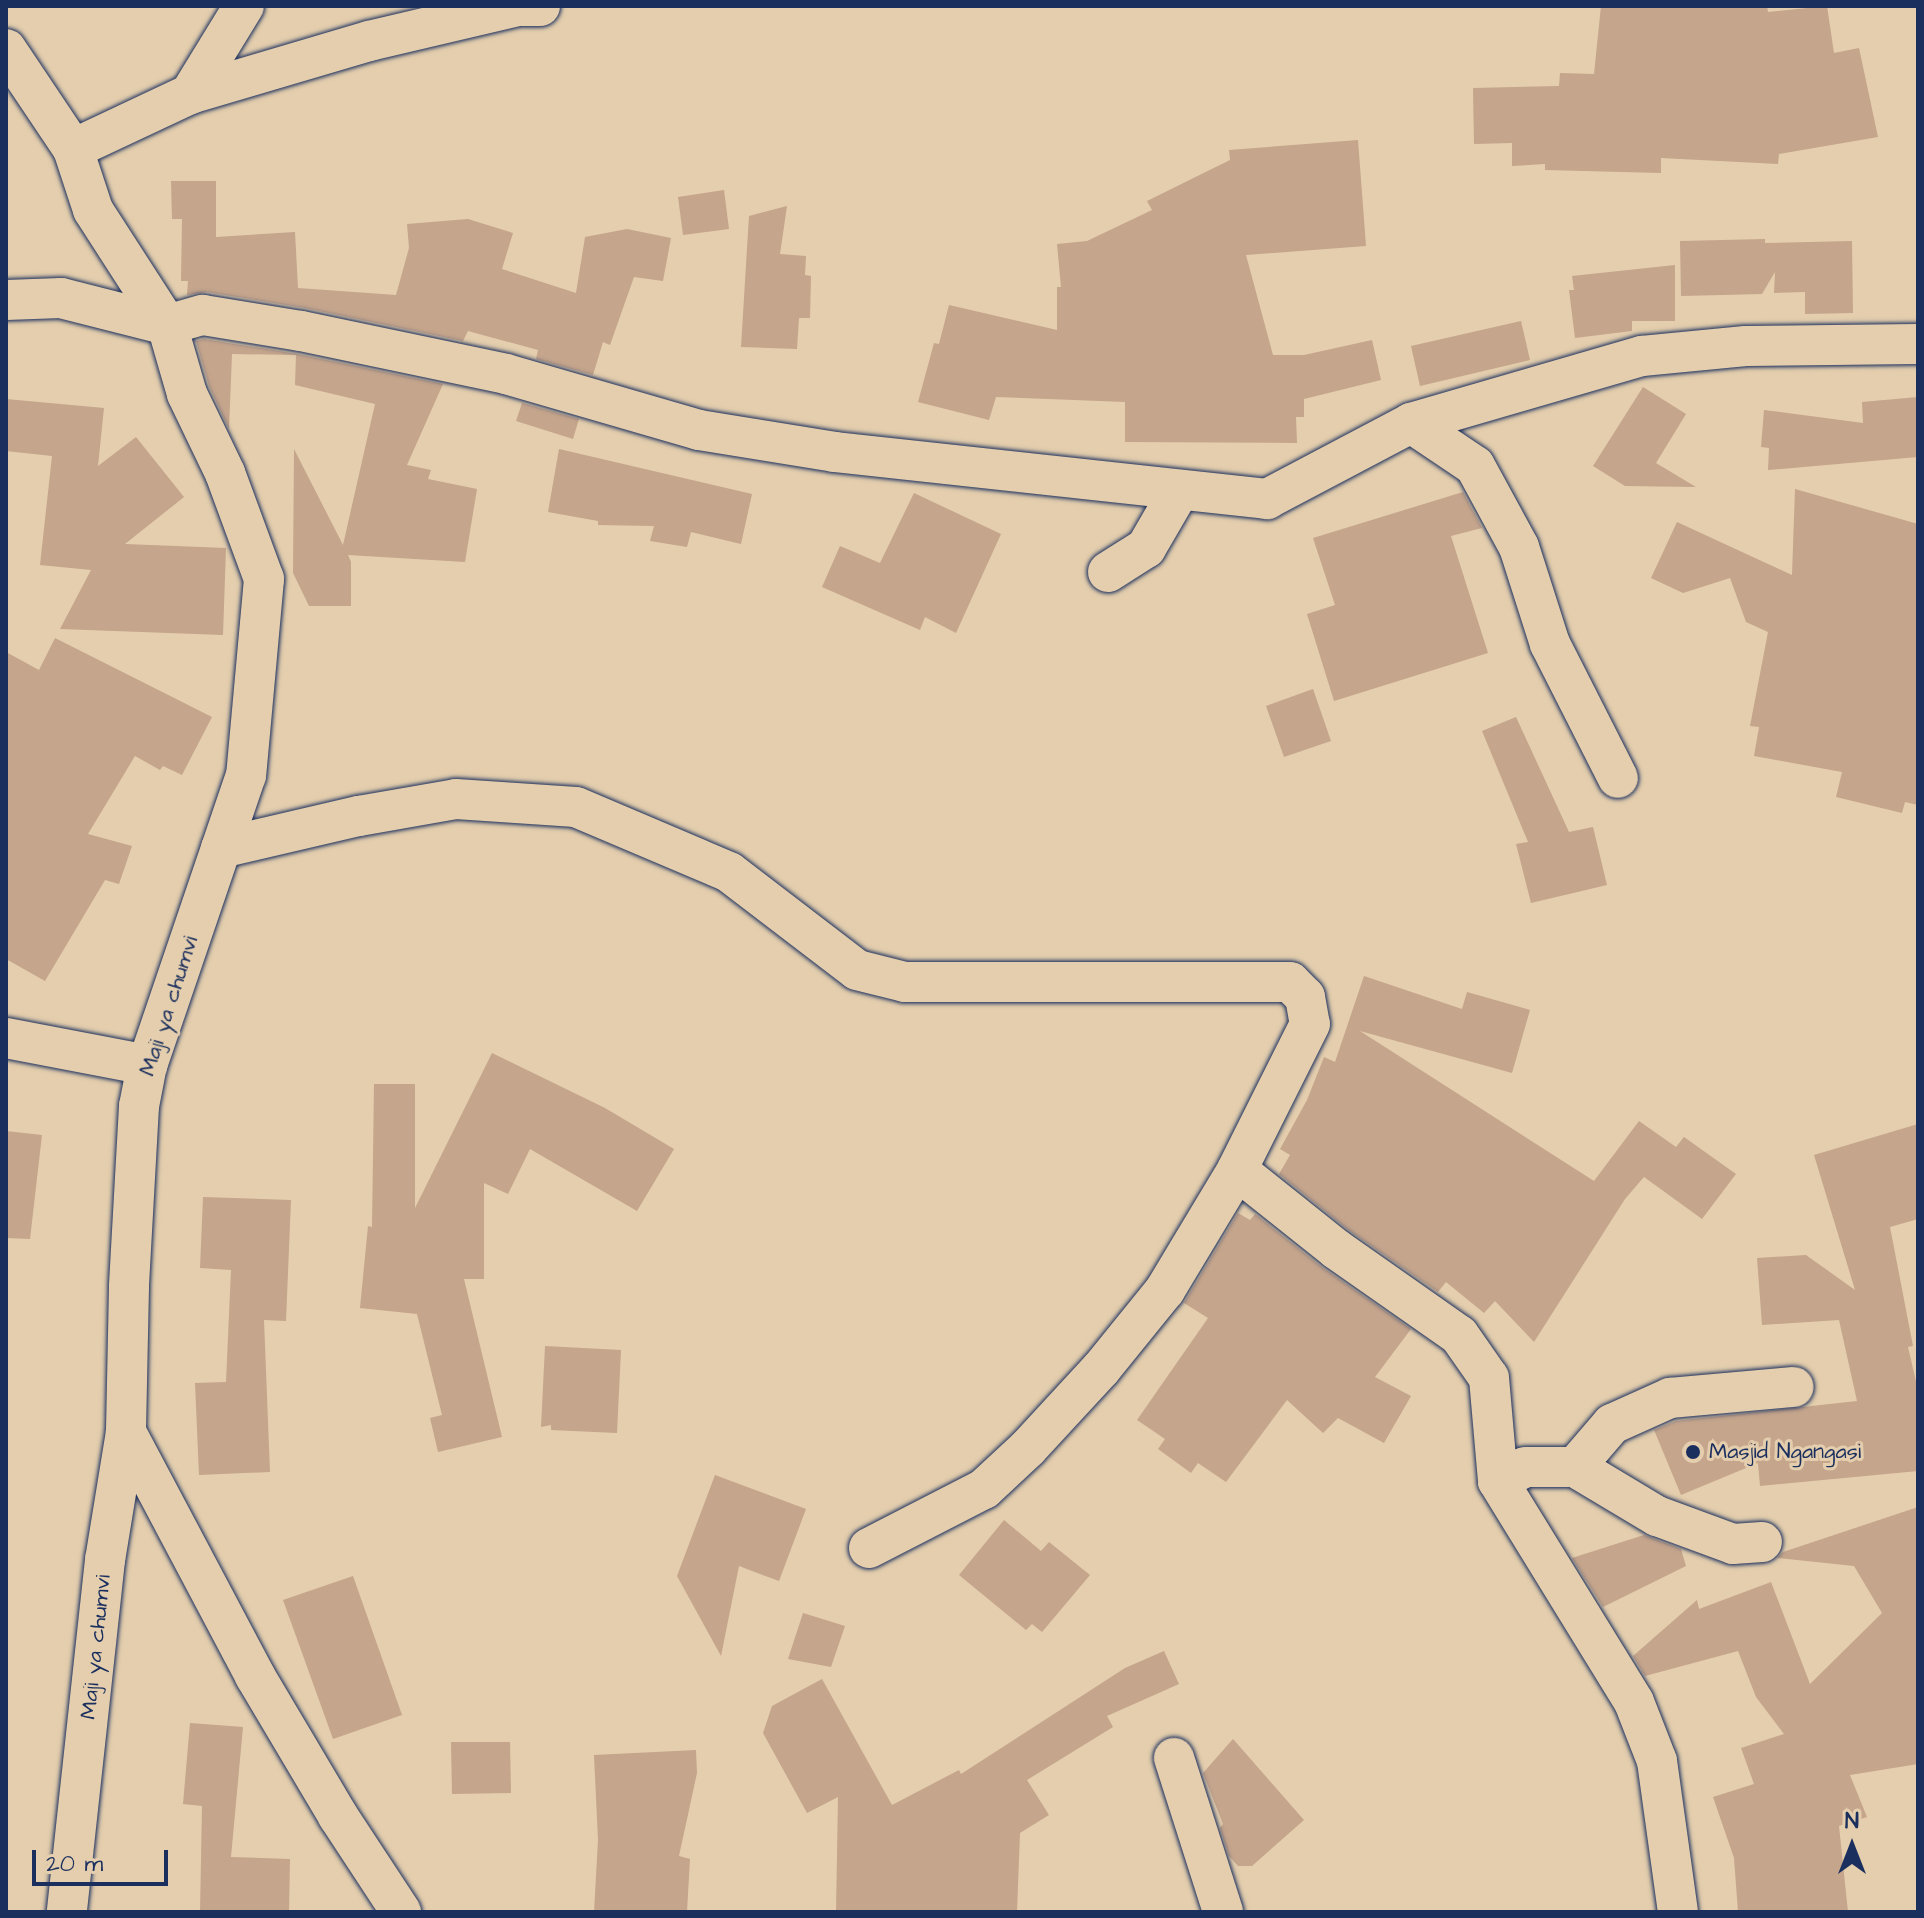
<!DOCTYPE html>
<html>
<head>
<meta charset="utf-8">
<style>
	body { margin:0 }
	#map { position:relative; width:1924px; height:1918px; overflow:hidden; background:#e4cead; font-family:"Architects Daughter",sans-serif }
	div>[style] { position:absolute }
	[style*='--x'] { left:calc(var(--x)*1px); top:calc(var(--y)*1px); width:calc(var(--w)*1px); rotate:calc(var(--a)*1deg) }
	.building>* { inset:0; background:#c5a58c }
	.roads { filter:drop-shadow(0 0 2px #1b2f5e) drop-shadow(0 0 2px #1b2f5e) }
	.street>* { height:40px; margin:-20px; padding:0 20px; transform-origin:20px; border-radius:20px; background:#e4cead }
	.dots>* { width:22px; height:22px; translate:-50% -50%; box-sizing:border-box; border:4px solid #e4cead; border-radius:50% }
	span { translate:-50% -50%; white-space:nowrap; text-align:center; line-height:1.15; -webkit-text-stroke:6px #e4cead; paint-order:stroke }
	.street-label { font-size:22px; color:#1b2f5e }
	.poi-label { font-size:22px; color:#1b2f5e }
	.left { translate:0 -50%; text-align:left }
	.frame { position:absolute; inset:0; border:8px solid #1b2f5e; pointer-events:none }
	.north { position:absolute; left:1812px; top:1806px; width:80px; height:80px; -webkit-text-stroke:6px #e4cead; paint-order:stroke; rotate:0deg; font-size:22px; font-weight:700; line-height:32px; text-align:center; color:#1b2f5e }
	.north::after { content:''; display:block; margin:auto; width:28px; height:36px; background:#1b2f5e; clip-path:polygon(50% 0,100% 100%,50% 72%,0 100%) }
	.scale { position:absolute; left:32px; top:1850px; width:136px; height:36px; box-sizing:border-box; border:4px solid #1b2f5e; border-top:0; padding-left:10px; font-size:24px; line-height:28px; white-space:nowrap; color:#1b2f5e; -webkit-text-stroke:6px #e4cead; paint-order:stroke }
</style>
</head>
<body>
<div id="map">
	<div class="building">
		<div style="clip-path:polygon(1601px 6px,1767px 6px,1768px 12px,1827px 6px,1834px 53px,1859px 48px,1878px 137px,1779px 154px,1778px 164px,1661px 158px,1661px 173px,1545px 170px,1545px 164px,1512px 166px,1512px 143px,1474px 144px,1473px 88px,1559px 86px,1560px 73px,1594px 74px)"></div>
		<div style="clip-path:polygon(1358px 140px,1366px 246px,1246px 255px,1273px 355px,1304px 355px,1372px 340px,1381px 380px,1304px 399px,1304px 417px,1296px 417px,1297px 443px,1125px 442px,1125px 402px,996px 397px,989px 420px,918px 402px,934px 343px,939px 344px,949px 305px,1057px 330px,1057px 287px,1061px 287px,1057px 244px,1087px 241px,1152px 210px,1147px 201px,1230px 160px,1229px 150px)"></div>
		<div style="clip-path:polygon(171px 181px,216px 181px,216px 237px,295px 232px,298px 288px,396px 295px,409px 248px,407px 224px,468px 219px,513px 233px,502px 269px,576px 293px,585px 237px,627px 229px,671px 238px,663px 281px,634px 277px,610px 345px,603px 342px,593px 375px,536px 359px,538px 350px,468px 331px,463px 341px,305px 308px,207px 292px,187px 295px,188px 281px,181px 281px,182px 219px,172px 219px)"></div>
		<div style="clip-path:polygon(724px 190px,729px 229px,683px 235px,678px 197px)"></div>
		<div style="clip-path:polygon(787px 206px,780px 254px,806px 256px,805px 275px,811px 276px,810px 318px,799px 318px,797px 349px,741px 347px,749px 216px)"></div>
		<div style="clip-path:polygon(1765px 239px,1765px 243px,1852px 241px,1853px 313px,1805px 314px,1805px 292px,1774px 293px,1775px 272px,1762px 294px,1681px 296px,1680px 241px)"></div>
		<div style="clip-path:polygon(1675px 265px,1675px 321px,1632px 321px,1632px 331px,1575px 338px,1569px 290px,1574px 290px,1572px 276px)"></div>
		<div style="clip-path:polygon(1521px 321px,1530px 360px,1420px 386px,1411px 346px)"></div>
		<div style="clip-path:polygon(204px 339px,297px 354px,443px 384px,407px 465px,431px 470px,428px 479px,477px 489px,465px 562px,348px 555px,351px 562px,351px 606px,309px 606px,293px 573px,294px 449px,343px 545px,375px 404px,295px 385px,296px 355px,232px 354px,229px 429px,209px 386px,196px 341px)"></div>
		<div style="clip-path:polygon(1643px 387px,1686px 414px,1656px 463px,1696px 487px,1625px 486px,1593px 466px)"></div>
		<div style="clip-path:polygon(1918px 397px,1918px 457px,1768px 470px,1769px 448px,1761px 447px,1764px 410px,1863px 423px,1862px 402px)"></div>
		<div style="clip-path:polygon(6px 399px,104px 408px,98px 466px,136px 437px,184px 497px,125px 544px,226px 548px,223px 635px,60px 629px,91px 570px,40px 565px,52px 456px,6px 451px)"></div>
		<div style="clip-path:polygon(522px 403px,579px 419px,573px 439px,516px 421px)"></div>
		<div style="clip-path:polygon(559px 449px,752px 494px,741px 544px,691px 532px,687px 547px,650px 541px,654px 526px,598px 525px,598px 521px,548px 512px)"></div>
		<div style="clip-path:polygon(1795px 489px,1918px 524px,1918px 805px,1905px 802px,1902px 813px,1836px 797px,1842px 772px,1754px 756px,1759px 727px,1750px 726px,1768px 632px,1746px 622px,1730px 578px,1683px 593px,1651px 578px,1677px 522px,1792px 575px)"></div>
		<div style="clip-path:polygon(1463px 492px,1482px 528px,1451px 536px,1488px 653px,1334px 701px,1307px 614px,1335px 605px,1313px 538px)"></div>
		<div style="clip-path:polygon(914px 493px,1001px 534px,956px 633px,925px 617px,920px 630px,822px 587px,840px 546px,880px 563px)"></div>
		<div style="clip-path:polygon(55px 638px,212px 717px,182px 775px,163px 766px,160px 770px,135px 756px,88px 834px,132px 846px,119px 884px,105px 880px,45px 981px,6px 959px,6px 652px,39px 670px)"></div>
		<div style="clip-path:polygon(1313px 689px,1331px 741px,1284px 757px,1266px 706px)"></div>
		<div style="clip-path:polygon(1516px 717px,1569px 832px,1593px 827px,1607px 885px,1531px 903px,1516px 844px,1528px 842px,1482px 731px)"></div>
		<div style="clip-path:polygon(1364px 976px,1462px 1009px,1467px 992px,1530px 1010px,1512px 1073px,1360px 1031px,1594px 1181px,1639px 1121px,1676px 1147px,1684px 1137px,1736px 1174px,1702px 1219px,1644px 1177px,1625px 1199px,1534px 1342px,1495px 1301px,1484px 1313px,1446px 1282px,1438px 1292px,1350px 1231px,1279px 1174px,1290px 1155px,1280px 1149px,1307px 1100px,1324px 1057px,1335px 1062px)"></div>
		<div style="clip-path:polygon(492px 1053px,605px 1108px,674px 1149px,637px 1211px,530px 1149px,508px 1194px,484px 1183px,484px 1279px,464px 1279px,502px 1437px,438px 1452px,430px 1418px,442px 1415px,417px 1314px,360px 1308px,368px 1226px,372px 1227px,374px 1084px,415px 1084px,415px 1208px)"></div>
		<div style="clip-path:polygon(1918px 1124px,1918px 1219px,1890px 1227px,1913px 1346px,1908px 1347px,1918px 1390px,1918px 1471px,1760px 1486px,1758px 1463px,1681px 1495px,1654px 1430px,1676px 1421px,1857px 1401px,1839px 1320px,1762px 1325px,1757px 1258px,1806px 1255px,1855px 1290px,1814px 1155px)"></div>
		<div style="clip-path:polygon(6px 1131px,42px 1135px,30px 1239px,6px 1238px)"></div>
		<div style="clip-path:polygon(203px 1197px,291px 1200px,286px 1321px,264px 1320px,270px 1472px,199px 1475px,195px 1383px,226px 1382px,231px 1270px,200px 1268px)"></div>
		<div style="clip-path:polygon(1238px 1213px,1250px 1220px,1255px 1214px,1323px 1268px,1411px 1329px,1375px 1377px,1411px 1396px,1384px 1443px,1338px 1418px,1323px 1433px,1287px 1400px,1226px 1482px,1198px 1463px,1191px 1473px,1158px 1449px,1165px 1439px,1137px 1420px,1208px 1318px,1184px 1303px)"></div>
		<div style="clip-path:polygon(545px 1346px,621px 1350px,617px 1433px,551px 1430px,551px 1425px,541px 1427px)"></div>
		<div style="clip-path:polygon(715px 1475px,806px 1509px,779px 1581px,739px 1566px,721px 1656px,677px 1576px)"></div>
		<div style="clip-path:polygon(1918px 1507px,1918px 1764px,1850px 1775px,1867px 1817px,1839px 1826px,1848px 1912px,1738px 1912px,1734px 1858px,1713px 1797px,1754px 1784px,1741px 1748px,1784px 1734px,1756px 1697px,1738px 1651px,1645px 1676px,1633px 1656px,1697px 1600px,1699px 1609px,1771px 1582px,1810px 1684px,1882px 1613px,1854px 1566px,1777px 1558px,1783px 1552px)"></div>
		<div style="clip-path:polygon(1004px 1520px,1041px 1551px,1049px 1542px,1090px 1575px,1042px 1632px,1032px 1624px,1026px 1630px,959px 1575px)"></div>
		<div style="clip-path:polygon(1644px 1535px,1681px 1549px,1686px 1566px,1603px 1607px,1572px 1558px)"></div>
		<div style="clip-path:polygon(353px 1576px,402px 1715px,333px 1739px,283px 1600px)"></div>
		<div style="clip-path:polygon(803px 1613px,845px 1626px,831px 1667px,788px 1659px)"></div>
		<div style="clip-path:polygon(1164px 1651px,1179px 1684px,1107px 1716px,1113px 1727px,1027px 1780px,1049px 1815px,1020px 1833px,1017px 1912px,836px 1912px,838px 1797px,807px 1813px,763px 1733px,772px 1706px,822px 1679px,892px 1805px,959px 1770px,961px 1774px,1125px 1668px)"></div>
		<div style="clip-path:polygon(190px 1723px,243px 1727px,231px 1857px,290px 1859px,289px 1912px,200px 1912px,202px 1806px,183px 1804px)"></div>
		<div style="clip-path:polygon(1233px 1739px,1304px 1820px,1252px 1866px,1238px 1866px,1229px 1856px,1220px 1828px,1223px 1824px,1203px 1773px)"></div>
		<div style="clip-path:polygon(451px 1742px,510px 1742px,511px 1793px,452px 1794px)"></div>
		<div style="clip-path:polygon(696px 1750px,697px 1773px,679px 1856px,690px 1859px,687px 1912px,594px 1912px,598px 1840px,594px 1755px)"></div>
	</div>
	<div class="roads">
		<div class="street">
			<div style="--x:6;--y:49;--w:120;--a:56.2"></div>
			<div style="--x:73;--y:149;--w:64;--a:71.8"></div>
			<div style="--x:93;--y:210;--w:137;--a:57.2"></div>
			<div style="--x:167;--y:325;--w:72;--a:73.8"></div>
			<div style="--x:187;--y:394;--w:88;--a:64.3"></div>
			<div style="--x:225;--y:473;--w:113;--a:69.8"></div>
			<div style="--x:264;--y:579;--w:197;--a:95.2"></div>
			<div style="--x:246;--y:775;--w:306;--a:108.8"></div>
			<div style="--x:147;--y:1065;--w:42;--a:101"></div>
			<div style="--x:139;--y:1106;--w:181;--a:93.2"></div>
			<div style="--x:129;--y:1287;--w:145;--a:91.2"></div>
			<div style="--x:126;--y:1432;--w:130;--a:99.3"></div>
			<div style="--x:105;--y:1560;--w:354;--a:96.2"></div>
			<div style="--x:190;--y:94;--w:103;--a:-58.5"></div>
			<div style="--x:73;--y:149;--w:129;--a:-25.2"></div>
			<div style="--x:190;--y:94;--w:187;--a:-16.5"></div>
			<div style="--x:369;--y:41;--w:153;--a:-13.2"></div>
			<div style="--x:518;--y:6;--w:22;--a:0"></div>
			<div style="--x:6;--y:300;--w:55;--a:-2.1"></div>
			<div style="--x:61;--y:298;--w:109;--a:14.3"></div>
			<div style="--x:167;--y:325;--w:37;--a:-16"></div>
			<div style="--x:203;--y:315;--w:99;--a:9.3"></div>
			<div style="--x:301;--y:331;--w:209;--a:11.8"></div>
			<div style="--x:506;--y:374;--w:201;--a:16.2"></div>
			<div style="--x:699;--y:430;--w:138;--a:9.2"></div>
			<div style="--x:835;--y:452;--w:435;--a:6.2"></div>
			<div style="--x:1267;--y:499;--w:163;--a:-27.8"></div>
			<div style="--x:1411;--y:423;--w:241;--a:-16.2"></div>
			<div style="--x:1642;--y:356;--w:104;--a:-5.5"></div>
			<div style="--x:1746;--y:346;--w:172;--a:-0.7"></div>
			<div style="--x:1411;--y:423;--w:77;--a:33.9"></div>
			<div style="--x:1475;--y:466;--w:92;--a:61.5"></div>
			<div style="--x:1519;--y:547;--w:102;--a:72.3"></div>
			<div style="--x:1550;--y:644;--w:150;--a:63.1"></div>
			<div style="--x:1108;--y:572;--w:45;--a:-32.3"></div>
			<div style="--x:1146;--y:548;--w:66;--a:-59.9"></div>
			<div style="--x:221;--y:848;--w:142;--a:-13.1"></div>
			<div style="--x:359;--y:816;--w:98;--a:-9.9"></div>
			<div style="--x:456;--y:799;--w:120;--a:3.8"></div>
			<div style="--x:576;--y:807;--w:166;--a:23"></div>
			<div style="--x:729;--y:872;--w:161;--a:37.4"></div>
			<div style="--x:857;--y:970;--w:49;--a:14"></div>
			<div style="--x:905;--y:982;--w:385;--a:0"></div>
			<div style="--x:1290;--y:982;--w:21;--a:45"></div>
			<div style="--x:1305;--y:997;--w:27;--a:80"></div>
			<div style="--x:1310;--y:1024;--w:163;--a:116.6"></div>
			<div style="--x:1237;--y:1170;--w:127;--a:38.6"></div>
			<div style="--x:1336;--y:1249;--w:150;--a:35"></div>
			<div style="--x:1459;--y:1335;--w:52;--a:55.1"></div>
			<div style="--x:1489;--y:1378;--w:103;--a:85"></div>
			<div style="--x:1498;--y:1481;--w:259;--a:58.4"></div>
			<div style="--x:1634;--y:1702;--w:63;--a:68.7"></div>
			<div style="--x:1657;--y:1761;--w:152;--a:82.1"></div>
			<div style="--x:6;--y:1038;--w:144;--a:10.8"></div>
			<div style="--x:126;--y:1432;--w:276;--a:62.1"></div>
			<div style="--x:255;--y:1676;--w:163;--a:59.3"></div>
			<div style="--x:338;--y:1816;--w:115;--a:56.7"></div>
			<div style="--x:1575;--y:1467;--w:57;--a:-49.3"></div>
			<div style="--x:1612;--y:1424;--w:64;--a:-24.1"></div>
			<div style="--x:1670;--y:1398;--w:124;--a:-5.1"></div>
			<div style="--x:1498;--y:1481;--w:30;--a:-27"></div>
			<div style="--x:1525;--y:1467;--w:50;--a:0"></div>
			<div style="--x:1575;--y:1467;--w:96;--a:30.9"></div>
			<div style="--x:1657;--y:1516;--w:81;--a:20.2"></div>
			<div style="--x:1733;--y:1544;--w:29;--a:-4"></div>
			<div style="--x:869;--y:1548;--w:129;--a:-27.2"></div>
			<div style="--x:984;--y:1489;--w:60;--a:-43"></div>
			<div style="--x:1028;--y:1448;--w:108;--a:-47.3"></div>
			<div style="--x:1101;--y:1369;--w:102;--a:-51"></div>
			<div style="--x:1165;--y:1290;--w:140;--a:-59"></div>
			<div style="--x:1174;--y:1758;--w:162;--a:72.3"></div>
		</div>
	</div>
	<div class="dots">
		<div style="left:1693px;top:1452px;background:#1b2f5e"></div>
	</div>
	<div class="street-label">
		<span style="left:169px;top:1006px;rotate:-72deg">Maji ya chumvi</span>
		<span style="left:96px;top:1647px;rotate:-84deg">Maji ya chumvi</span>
	</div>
	<div class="poi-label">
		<span class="left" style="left:1709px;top:1452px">Masjid Ngangasi</span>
	</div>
	<div class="frame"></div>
	<div class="north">N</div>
	<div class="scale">20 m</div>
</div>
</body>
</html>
